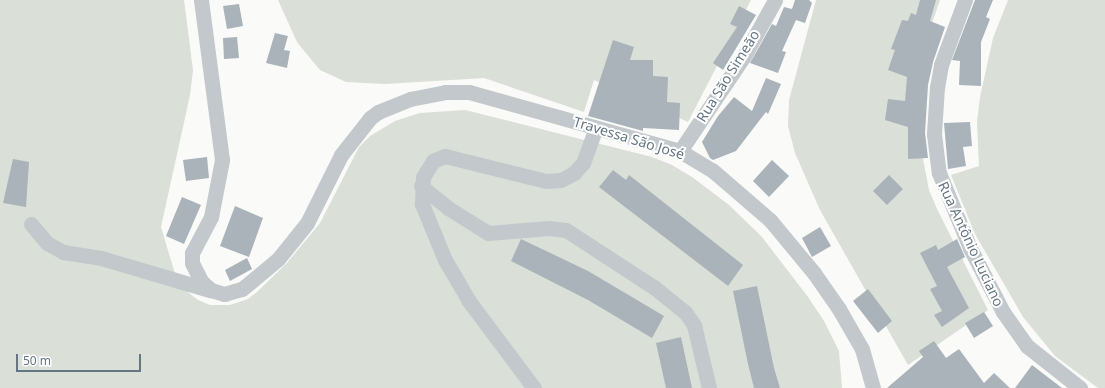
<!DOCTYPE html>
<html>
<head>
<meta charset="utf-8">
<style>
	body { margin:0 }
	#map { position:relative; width:1105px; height:388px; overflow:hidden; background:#fafaf8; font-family:"Noto Sans",sans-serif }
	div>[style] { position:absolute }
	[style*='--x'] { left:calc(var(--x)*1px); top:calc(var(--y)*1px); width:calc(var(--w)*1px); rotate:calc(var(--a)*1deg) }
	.green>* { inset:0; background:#dadfd7 }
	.building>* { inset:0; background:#aab3b9 }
	.street>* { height:15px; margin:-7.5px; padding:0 7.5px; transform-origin:7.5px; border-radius:7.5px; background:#c3c8cc }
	span { translate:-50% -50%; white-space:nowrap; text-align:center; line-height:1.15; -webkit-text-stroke:4px #fff; paint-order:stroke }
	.street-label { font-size:14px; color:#657683 }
	.scale { position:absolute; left:16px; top:354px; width:125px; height:18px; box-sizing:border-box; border:2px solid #657683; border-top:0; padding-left:5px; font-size:12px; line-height:14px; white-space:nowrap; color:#657683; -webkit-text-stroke:3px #fff; paint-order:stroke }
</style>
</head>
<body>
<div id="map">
	<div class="green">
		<div style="clip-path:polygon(0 0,184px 0,193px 70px,190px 95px,161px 227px,176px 277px,180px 286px,198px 300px,210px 305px,230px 305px,248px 299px,258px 291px,286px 264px,320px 223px,359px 147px,370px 136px,395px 121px,420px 113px,465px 110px,652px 157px,672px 165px,692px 177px,729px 205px,762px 237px,808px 297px,824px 321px,839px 351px,842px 388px,0 388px)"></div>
		<div style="clip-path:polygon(278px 0,751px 0,688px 122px,594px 80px,584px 112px,484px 78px,385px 84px,346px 82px,320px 70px,310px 58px,297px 42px)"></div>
		<div style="clip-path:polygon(816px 0,940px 0,932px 23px,922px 154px,929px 190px,937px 209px,988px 310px,908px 365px,820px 210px,795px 153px,788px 126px,789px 100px)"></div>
		<div style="clip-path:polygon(1008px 0,1105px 0,1105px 388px,1098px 388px,1055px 356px,1023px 317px,975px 234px,951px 175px,979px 166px,977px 122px,980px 97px,993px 38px)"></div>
	</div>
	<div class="building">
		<div style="clip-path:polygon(795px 0,809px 0,812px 3px,805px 23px,796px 20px,782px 51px,786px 52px,778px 73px,750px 63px,772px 24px,776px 26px,784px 7px,792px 9px)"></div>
		<div style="clip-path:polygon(920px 0,936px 0,930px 21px,945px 27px,933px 62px,928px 85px,925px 133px,928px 158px,908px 159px,908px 127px,885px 120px,888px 99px,905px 101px,907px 77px,888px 70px,895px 50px,891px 49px,902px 20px,908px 21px,911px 13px,916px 15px)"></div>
		<div style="clip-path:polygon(975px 0,993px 0,986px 17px,990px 19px,981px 42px,981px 86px,959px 85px,960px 61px,952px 60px)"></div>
		<div style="clip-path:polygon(239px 4px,243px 26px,227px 29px,223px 6px)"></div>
		<div style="clip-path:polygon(739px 6px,756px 15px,723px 70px,713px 63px,737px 27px,730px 24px)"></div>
		<div style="clip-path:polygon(275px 33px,288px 36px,284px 50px,290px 51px,287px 68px,266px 63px)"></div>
		<div style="clip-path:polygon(237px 37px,239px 58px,224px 59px,223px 38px)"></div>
		<div style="clip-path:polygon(613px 40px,634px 47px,630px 60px,653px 60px,653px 76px,668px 77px,667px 102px,680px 103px,679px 130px,643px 128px,643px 131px,588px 116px)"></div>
		<div style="clip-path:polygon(766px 78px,781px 84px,768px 114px,766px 112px,736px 151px,713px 160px,710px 158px,702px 142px,718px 116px,734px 97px,752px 111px)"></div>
		<div style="clip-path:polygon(970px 122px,972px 146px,963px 147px,966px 166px,948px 169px,944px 123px)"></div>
		<div style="clip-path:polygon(207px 157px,209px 178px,186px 181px,183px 160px)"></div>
		<div style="clip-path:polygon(13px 159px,29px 162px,26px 207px,3px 203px)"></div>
		<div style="clip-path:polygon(772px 160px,789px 176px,769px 197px,753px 181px)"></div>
		<div style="clip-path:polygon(613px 170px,626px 180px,629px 175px,743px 265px,728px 286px,599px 187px)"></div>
		<div style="clip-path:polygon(889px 175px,903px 189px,887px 205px,873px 191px)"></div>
		<div style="clip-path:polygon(182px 197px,201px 205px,184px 244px,166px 236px)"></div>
		<div style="clip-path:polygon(235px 206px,263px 218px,249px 257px,220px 246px)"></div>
		<div style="clip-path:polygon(820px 227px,831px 246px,812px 257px,802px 238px)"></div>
		<div style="clip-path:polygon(521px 239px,588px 271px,664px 316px,652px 338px,588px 300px,511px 261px)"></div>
		<div style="clip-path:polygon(957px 239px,965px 257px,947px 267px,969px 308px,942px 327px,934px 315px,942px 311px,930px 289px,937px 286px,920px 253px,936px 245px,938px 250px)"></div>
		<div style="clip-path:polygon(247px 258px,252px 269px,230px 281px,225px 270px)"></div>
		<div style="clip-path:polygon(757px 286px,774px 368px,780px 388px,754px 388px,748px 364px,733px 291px)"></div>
		<div style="clip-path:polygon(868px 289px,892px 321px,878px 333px,853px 301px)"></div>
		<div style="clip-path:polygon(984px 312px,993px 326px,974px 338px,965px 323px)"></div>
		<div style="clip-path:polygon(681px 337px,692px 388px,666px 388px,656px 343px)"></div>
		<div style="clip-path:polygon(934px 341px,946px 358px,959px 349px,984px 383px,994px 373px,1010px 388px,887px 388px,923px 357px,919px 351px)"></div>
		<div style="clip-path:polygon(1032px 365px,1062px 388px,1015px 388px)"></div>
	</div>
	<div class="street">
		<div style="--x:201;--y:0;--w:161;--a:82.5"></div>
		<div style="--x:222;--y:160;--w:58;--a:100.9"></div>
		<div style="--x:211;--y:217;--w:41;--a:117.8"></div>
		<div style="--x:192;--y:253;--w:10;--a:90"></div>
		<div style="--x:192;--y:263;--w:20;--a:63"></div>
		<div style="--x:201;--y:281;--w:13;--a:42"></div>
		<div style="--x:211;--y:290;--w:14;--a:17"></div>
		<div style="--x:224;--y:294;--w:19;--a:-16"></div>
		<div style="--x:242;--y:289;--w:47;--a:-39.8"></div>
		<div style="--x:278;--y:259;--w:46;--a:-51.1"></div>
		<div style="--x:307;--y:223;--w:76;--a:-63.4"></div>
		<div style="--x:341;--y:155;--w:47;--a:-51.9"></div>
		<div style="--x:370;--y:118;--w:10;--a:-37"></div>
		<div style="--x:378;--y:112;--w:35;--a:-22"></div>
		<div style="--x:410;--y:99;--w:36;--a:-11"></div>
		<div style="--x:445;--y:92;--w:24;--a:0"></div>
		<div style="--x:469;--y:92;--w:219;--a:15.6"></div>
		<div style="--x:680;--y:151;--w:37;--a:31"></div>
		<div style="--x:712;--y:170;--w:77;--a:40.8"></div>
		<div style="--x:770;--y:220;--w:69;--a:50.3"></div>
		<div style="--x:814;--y:273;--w:44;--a:55.2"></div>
		<div style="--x:839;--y:309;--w:46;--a:60.1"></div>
		<div style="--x:862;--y:349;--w:41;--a:74.2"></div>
		<div style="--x:965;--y:0;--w:69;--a:110.3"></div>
		<div style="--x:941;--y:65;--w:22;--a:100"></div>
		<div style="--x:937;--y:87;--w:47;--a:93.7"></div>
		<div style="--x:934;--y:134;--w:39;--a:83"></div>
		<div style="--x:939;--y:173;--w:81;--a:67.5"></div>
		<div style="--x:970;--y:248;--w:72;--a:62.7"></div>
		<div style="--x:1003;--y:312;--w:42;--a:54.8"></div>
		<div style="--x:1027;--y:346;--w:68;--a:38.4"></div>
		<div style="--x:680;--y:151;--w:115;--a:-56"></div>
		<div style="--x:744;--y:56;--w:64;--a:-61"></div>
		<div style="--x:421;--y:186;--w:35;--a:39"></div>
		<div style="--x:448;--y:208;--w:47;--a:32"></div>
		<div style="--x:488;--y:233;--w:61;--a:-4.7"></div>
		<div style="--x:549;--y:228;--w:17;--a:7"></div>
		<div style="--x:566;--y:230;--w:106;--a:33.1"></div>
		<div style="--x:655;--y:288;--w:38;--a:39"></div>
		<div style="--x:685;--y:312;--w:16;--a:55"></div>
		<div style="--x:694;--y:325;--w:65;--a:76.6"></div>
		<div style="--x:31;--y:224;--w:25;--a:50"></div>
		<div style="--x:47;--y:243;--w:18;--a:29"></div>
		<div style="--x:63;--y:252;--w:38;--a:9"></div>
		<div style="--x:101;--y:258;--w:114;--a:16.4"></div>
		<div style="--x:534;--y:388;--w:109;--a:-126.8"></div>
		<div style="--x:469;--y:301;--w:48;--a:-120.3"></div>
		<div style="--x:445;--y:260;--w:61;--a:-112.3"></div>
		<div style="--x:422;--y:204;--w:27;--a:-88"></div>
		<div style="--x:423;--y:177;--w:19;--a:-58"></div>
		<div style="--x:433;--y:161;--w:13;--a:-23"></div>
		<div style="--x:445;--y:156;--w:104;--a:13.9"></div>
		<div style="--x:546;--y:181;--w:15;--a:-4"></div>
		<div style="--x:561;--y:180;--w:15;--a:-28"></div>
		<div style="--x:574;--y:173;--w:13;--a:-48"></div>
		<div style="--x:583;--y:163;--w:37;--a:-70"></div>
	</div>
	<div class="street-label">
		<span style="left:728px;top:76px;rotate:-58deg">Rua São Simeão</span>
		<span style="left:629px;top:138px;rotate:17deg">Travessa São José</span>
		<span style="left:971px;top:244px;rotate:65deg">Rua Antônio Luciano</span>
	</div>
	<div class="scale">50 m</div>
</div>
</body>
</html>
